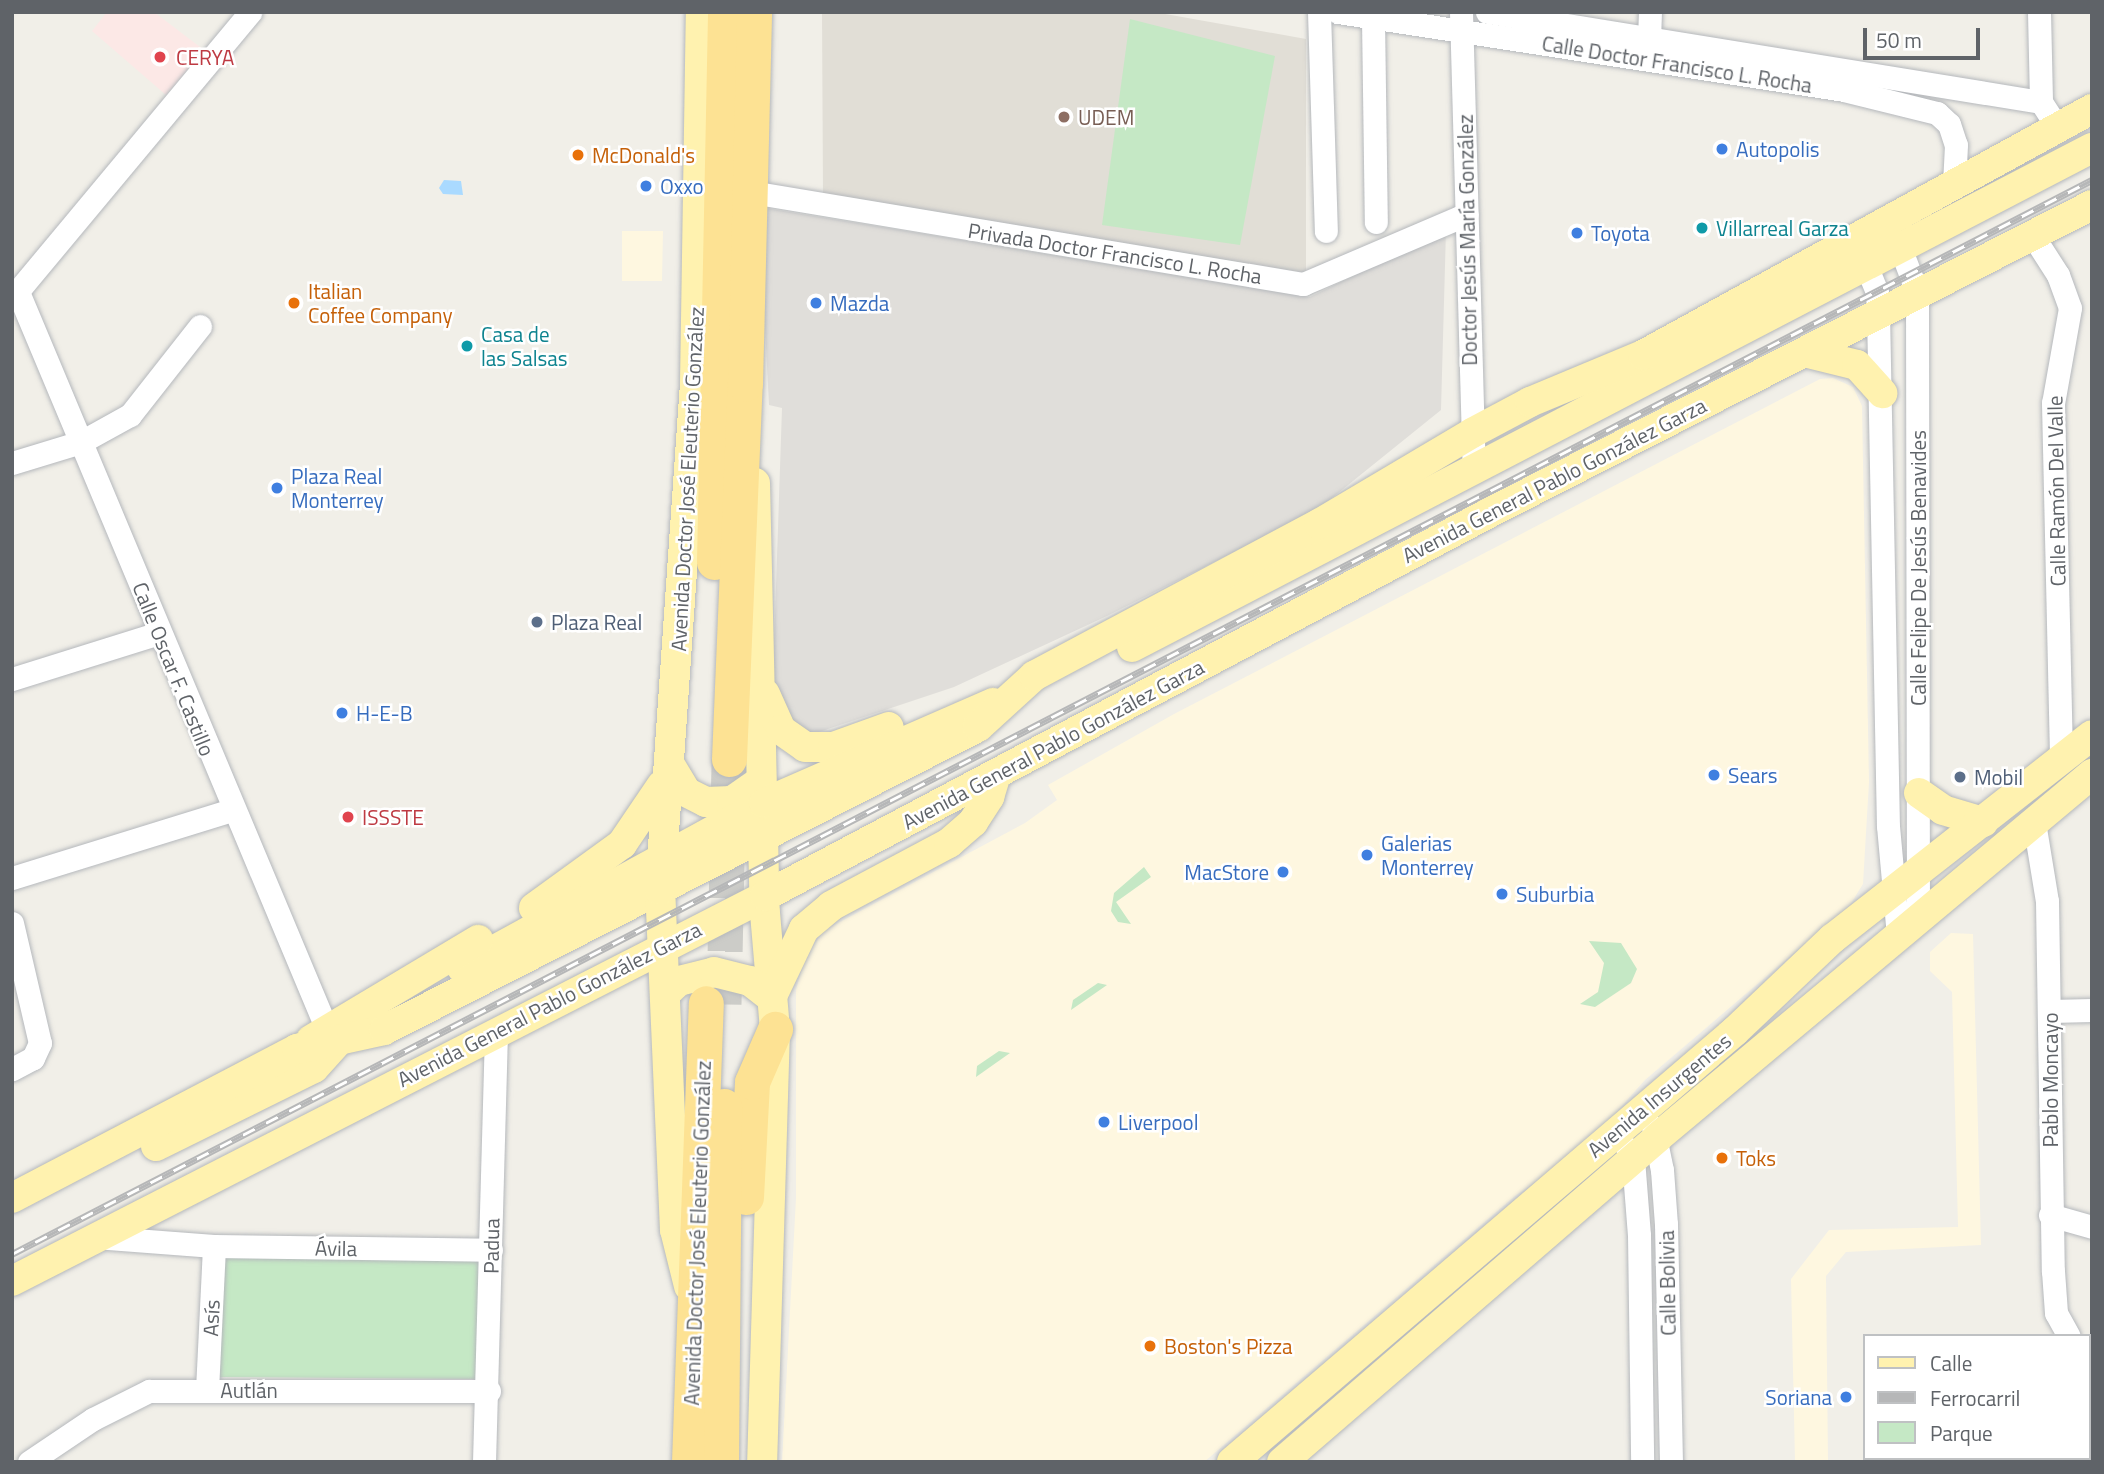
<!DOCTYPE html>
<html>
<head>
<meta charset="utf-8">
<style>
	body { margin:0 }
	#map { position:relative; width:2104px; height:1474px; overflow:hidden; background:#f1efe8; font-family:"Titillium Web",sans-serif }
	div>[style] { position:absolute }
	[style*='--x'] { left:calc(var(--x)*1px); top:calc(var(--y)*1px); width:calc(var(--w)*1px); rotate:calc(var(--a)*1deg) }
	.commercial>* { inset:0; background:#fef7e0 }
	.industrial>* { inset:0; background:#e0deda }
	.education>* { inset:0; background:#e1ded6 }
	.medical>* { inset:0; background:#fce8e6 }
	.green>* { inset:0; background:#c5e8c5 }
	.water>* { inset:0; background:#aadaff }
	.highway-tunnel>* { height:35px; margin-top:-17.5px; transform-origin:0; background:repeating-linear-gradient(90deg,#ccccc8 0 35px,transparent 0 53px) }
	.roads { filter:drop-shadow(0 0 2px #b5b8bc) drop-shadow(0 0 2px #b5b8bc) }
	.minor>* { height:23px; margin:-11.5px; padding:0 11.5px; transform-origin:11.5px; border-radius:11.5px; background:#fff }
	.major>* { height:30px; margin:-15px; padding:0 15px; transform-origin:15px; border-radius:15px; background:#fff2af }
	.highway>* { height:35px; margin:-17.5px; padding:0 17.5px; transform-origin:17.5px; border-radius:17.5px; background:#fde293 }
	.rail>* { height:7px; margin-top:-3.5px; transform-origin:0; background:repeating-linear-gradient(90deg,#fff 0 13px,#b6b7b8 0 26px); box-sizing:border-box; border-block:2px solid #b6b7b8 }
	.dots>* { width:19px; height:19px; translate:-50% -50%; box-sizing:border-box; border:4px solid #fff; border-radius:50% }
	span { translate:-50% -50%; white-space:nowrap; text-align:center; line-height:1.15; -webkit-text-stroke:5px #fff; paint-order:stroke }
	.health-label { font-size:21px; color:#be3a42 }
	.left { translate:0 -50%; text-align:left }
	.street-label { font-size:21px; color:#5f6368 }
	.education-label { font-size:21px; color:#785e54 }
	.shop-label { font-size:21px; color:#366cbe }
	.right { translate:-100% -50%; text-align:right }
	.food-label { font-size:21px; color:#c56008 }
	.culture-label { font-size:21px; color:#0d838f }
	.service-label { font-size:21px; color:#4e5e75 }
	.frame { position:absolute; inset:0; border:14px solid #5f6368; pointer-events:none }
	.legend { position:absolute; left:1863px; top:1334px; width:228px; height:126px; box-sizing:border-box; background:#fff; border:2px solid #bfc1c3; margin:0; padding:9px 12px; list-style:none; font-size:21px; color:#5f6368 }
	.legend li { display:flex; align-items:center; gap:14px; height:35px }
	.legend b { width:35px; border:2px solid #bfc1c3 }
	.scale { position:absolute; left:1863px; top:28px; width:117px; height:32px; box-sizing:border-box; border:4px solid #5f6368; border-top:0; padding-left:9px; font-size:21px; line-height:24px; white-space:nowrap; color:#5f6368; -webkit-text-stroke:5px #fff; paint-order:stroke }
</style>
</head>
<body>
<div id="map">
	<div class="commercial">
		<div style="clip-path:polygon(622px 231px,663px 231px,662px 281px,622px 281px)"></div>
		<div style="clip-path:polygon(1833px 378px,1853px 387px,1862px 406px,1869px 782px,1863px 884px,1850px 905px,1645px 1080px,1586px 1146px,1515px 1196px,1204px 1462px,782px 1462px,796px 1198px,796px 990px,805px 957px,825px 930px,1025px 823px,1057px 800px,1048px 785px,1174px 714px,1820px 379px)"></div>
		<div style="clip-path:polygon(1951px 933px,1973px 934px,1981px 1245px,1846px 1252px,1826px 1276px,1828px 1462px,1795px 1462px,1791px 1279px,1829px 1230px,1958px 1227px,1952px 992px,1930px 971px,1930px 952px)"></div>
	</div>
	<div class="industrial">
		<div style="clip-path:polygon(759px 207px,1310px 297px,1446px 230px,1441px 410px,1317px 510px,1107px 616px,954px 687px,798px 739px,783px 717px,773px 677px,782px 408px,769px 405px)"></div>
	</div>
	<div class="education">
		<div style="clip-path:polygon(822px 12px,1154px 12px,1306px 39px,1306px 273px,823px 195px)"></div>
	</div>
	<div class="medical">
		<div style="clip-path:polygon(107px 12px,154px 12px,204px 50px,166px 95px,92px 31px)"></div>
	</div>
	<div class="green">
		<div style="clip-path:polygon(1130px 19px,1275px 56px,1240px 245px,1102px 225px)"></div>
		<div style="clip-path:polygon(1144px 867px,1151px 877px,1116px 902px,1131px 924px,1118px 922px,1111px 911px,1114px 893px)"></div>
		<div style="clip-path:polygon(1589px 941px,1621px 943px,1637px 969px,1631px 983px,1595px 1007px,1580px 1004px,1598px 992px,1604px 963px)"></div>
		<div style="clip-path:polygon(1098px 983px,1107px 985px,1071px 1010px,1073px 1000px)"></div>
		<div style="clip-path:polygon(999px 1051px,1010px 1053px,976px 1077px,977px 1066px)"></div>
		<div style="clip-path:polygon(485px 1253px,482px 1379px,220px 1377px,221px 1256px)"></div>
	</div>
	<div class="water">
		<div style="clip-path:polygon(444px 180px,461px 181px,463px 195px,443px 194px,439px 188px)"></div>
	</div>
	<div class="highway-tunnel">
		<div style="--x:724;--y:1004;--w:245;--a:-88.8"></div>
	</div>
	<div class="roads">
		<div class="minor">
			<div style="--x:1319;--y:12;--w:219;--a:88.2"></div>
			<div style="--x:1338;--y:12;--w:512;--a:8.76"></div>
			<div style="--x:1844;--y:90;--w:96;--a:13.9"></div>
			<div style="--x:1937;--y:113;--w:16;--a:43"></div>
			<div style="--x:1949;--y:124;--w:22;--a:72"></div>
			<div style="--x:1956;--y:145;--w:40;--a:92.9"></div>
			<div style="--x:1461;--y:12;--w:456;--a:88.4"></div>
			<div style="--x:1487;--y:12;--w:561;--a:9.23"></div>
			<div style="--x:2041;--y:102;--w:30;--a:57"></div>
			<div style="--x:2039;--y:12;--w:90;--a:88.7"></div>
			<div style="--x:1373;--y:18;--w:204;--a:89.2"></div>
			<div style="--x:1649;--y:40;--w:28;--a:-88"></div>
			<div style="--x:751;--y:192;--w:560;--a:9.46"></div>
			<div style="--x:1303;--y:284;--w:178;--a:-23.1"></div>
			<div style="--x:2033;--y:236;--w:46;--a:57.3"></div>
			<div style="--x:2058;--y:275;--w:35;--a:70"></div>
			<div style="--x:2070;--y:308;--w:97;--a:100.1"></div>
			<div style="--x:2053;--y:403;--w:354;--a:88.7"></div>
			<div style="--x:1890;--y:237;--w:17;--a:50"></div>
			<div style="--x:1901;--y:250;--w:45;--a:69.1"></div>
			<div style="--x:1917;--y:292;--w:627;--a:89.91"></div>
			<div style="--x:1860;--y:251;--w:44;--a:67.5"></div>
			<div style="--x:1877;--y:292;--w:20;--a:87"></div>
			<div style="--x:1878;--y:312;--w:514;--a:88.89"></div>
			<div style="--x:1888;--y:826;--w:110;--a:84.8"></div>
			<div style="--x:18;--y:292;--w:815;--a:67.27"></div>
			<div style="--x:12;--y:298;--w:372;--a:-50.2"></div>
			<div style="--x:12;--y:463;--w:72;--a:-16.9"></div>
			<div style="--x:81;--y:442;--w:56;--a:-28.9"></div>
			<div style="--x:130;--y:415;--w:113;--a:-51.8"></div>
			<div style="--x:12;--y:679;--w:154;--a:-17.4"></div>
			<div style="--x:2034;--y:822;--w:80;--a:80.7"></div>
			<div style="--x:2047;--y:901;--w:370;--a:89.1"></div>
			<div style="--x:2053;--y:1271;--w:42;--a:85.9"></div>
			<div style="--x:2056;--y:1313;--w:26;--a:61"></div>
			<div style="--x:12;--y:878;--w:230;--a:-17.2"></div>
			<div style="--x:12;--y:923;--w:123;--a:76.9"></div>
			<div style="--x:40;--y:1043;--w:17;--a:115"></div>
			<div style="--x:33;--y:1058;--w:24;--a:152"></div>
			<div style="--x:2050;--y:1011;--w:42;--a:-1.4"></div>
			<div style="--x:1653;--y:1127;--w:44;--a:78.2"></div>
			<div style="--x:1662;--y:1170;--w:54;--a:85.8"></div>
			<div style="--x:1666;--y:1224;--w:238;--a:88.8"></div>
			<div style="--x:1627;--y:1148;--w:13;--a:61"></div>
			<div style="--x:1633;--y:1159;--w:76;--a:85.5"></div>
			<div style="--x:1639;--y:1235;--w:227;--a:89.2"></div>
			<div style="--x:2050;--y:1215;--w:44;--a:15.9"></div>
			<div style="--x:95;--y:1237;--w:119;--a:4.3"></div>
			<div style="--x:214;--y:1246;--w:277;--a:0.8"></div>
			<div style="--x:2088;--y:1353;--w:4;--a:27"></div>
			<div style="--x:207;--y:1390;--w:144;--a:-87.2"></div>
			<div style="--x:29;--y:1462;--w:77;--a:-33.9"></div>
			<div style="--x:93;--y:1419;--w:63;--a:-26.6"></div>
			<div style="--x:149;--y:1391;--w:340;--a:0"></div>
			<div style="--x:484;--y:1462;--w:432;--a:-88.4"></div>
		</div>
		<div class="major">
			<div style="--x:1808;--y:353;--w:50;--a:13.8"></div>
			<div style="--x:1857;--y:365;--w:38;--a:48"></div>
			<div style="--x:755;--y:483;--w:430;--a:88.7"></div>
			<div style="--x:765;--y:913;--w:116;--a:85.1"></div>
			<div style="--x:775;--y:1029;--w:433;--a:91.7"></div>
			<div style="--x:1132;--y:647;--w:1082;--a:-27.47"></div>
			<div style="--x:765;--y:694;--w:39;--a:66"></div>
			<div style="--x:781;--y:730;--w:29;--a:35"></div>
			<div style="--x:805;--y:747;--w:28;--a:0"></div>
			<div style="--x:833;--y:747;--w:59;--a:-19.7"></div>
			<div style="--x:670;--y:765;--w:31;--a:59"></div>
			<div style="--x:686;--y:792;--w:22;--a:27"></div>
			<div style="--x:706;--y:802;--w:26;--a:-2"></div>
			<div style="--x:732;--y:801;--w:28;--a:-35"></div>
			<div style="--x:1919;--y:793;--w:29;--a:35"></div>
			<div style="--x:1943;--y:810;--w:42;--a:16.7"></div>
			<div style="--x:534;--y:908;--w:109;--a:-36"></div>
			<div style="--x:622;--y:844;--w:71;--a:-55.9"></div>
			<div style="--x:462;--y:968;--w:344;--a:-28.7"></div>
			<div style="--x:764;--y:803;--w:250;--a:-23.6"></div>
			<div style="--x:667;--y:992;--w:16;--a:-43"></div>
			<div style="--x:679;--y:981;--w:36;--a:-14"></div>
			<div style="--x:714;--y:972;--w:37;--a:14"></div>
			<div style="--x:750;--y:981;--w:28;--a:38"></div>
			<div style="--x:774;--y:992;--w:70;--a:-64.5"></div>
			<div style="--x:804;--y:929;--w:35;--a:-40"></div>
			<div style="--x:831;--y:906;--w:134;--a:-28.1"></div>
			<div style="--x:949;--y:843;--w:32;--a:-41"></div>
			<div style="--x:973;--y:822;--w:30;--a:-57"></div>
			<div style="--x:989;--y:797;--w:24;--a:-73"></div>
			<div style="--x:311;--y:1040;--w:195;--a:-30.9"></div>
			<div style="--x:156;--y:1146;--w:176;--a:-26.3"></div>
			<div style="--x:314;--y:1068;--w:39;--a:-48"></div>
			<div style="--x:12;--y:1198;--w:322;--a:-27.6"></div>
			<div style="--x:297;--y:1049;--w:89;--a:-12.3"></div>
			<div style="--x:384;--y:1030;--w:667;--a:-27.03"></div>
			<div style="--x:978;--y:727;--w:76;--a:-42.3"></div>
			<div style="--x:1034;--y:676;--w:323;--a:-28.1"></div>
			<div style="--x:1319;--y:524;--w:178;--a:-30.7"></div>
			<div style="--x:1472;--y:433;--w:66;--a:-28.1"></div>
			<div style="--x:1530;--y:402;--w:122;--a:-22.6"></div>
			<div style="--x:1643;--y:355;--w:512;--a:-28.72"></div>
			<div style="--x:12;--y:1281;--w:846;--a:-27.08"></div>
			<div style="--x:765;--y:896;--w:817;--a:-27.88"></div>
			<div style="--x:1487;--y:514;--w:679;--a:-27.06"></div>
			<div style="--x:689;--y:1286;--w:58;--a:-104"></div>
			<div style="--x:675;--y:1230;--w:340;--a:-92.5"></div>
			<div style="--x:660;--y:890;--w:508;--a:-86.05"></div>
			<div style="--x:695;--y:383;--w:371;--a:-89.1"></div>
			<div style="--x:1232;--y:1462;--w:662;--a:-40.59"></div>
			<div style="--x:1735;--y:1031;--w:134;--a:-43.5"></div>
			<div style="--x:1832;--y:939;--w:330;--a:-38.1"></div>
			<div style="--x:1282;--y:1462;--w:497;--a:-40.8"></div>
			<div style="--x:1658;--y:1137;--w:566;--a:-39.91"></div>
		</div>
		<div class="highway">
			<div style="--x:714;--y:562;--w:550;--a:-88.85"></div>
			<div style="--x:729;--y:759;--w:375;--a:-87.6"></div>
			<div style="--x:745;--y:384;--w:372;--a:-88.6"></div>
			<div style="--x:746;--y:1197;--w:115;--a:-87"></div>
			<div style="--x:752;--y:1082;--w:58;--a:-66.5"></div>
			<div style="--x:689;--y:1462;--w:459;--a:-87.9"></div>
			<div style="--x:721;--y:1462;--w:356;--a:-89.5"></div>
		</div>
	</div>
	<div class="rail">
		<div style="--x:12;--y:1254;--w:2341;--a:-27.31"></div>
	</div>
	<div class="dots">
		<div style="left:160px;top:57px;background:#e0444e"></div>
		<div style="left:1064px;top:117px;background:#8d6e63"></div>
		<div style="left:1722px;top:149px;background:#3f7fe0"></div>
		<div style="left:578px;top:155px;background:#e8710a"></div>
		<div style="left:646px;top:186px;background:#3f7fe0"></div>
		<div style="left:1702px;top:228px;background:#0f9aa8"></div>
		<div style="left:1577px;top:233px;background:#3f7fe0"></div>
		<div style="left:294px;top:303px;background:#e8710a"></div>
		<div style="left:816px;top:303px;background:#3f7fe0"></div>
		<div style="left:467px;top:346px;background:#0f9aa8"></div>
		<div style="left:277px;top:488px;background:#3f7fe0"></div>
		<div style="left:537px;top:622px;background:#5c6f8a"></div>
		<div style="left:342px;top:713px;background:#3f7fe0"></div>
		<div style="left:1714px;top:775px;background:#3f7fe0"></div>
		<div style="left:1960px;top:777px;background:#5c6f8a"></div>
		<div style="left:348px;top:817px;background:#e0444e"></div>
		<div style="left:1367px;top:855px;background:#3f7fe0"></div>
		<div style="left:1283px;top:872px;background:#3f7fe0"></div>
		<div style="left:1502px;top:894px;background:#3f7fe0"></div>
		<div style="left:1104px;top:1122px;background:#3f7fe0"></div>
		<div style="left:1722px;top:1158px;background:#e8710a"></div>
		<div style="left:1150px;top:1346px;background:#e8710a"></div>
		<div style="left:1846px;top:1397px;background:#3f7fe0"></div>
	</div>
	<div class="health-label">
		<span class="left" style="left:176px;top:57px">CERYA</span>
		<span class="left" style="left:362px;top:817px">ISSSTE</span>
	</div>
	<div class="street-label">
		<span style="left:1677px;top:64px;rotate:9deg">Calle Doctor Francisco L. Rocha</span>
		<span style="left:1467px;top:240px;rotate:-91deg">Doctor Jesús María González</span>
		<span style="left:1115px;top:253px;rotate:9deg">Privada Doctor Francisco L. Rocha</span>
		<span style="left:687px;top:479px;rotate:-87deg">Avenida Doctor José Eleuterio González</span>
		<span style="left:1554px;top:480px;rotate:-27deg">Avenida General Pablo González Garza</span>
		<span style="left:2056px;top:491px;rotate:-91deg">Calle Ramón Del Valle</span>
		<span style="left:1918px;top:568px;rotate:-90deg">Calle Felipe De Jesús Benavides</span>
		<span style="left:174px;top:669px;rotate:68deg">Calle Oscar F. Castillo</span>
		<span style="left:1053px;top:744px;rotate:-28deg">Avenida General Pablo González Garza</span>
		<span style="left:549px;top:1004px;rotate:-27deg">Avenida General Pablo González Garza</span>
		<span style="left:2050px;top:1080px;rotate:-90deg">Pablo Moncayo</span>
		<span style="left:1659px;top:1095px;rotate:-40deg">Avenida Insurgentes</span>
		<span style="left:697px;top:1233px;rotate:-88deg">Avenida Doctor José Eleuterio González</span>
		<span style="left:491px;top:1246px;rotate:-89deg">Padua</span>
		<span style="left:336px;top:1248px;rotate:1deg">Ávila</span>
		<span style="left:1667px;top:1283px;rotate:-91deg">Calle Bolivia</span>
		<span style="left:211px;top:1318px;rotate:-87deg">Asís</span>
		<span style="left:249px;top:1390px">Autlán</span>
	</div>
	<div class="education-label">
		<span class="left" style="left:1078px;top:117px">UDEM</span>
	</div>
	<div class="shop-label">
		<span class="left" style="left:1736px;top:149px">Autopolis</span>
		<span class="left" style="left:660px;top:186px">Oxxo</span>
		<span class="left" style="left:1591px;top:233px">Toyota</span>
		<span class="left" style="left:830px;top:303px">Mazda</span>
		<span class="left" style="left:291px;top:488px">Plaza Real<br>Monterrey</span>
		<span class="left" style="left:356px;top:713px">H-E-B</span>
		<span class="left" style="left:1728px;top:775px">Sears</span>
		<span class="left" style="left:1381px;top:855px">Galerias<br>Monterrey</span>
		<span class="right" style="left:1269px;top:872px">MacStore</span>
		<span class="left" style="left:1516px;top:894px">Suburbia</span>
		<span class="left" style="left:1118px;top:1122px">Liverpool</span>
		<span class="right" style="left:1832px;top:1397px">Soriana</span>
	</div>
	<div class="food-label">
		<span class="left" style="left:592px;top:155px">McDonald's</span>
		<span class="left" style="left:308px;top:303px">Italian<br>Coffee Company</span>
		<span class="left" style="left:1736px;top:1158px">Toks</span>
		<span class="left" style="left:1164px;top:1346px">Boston's Pizza</span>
	</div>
	<div class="culture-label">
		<span class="left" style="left:1716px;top:228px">Villarreal Garza</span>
		<span class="left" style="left:481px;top:346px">Casa de<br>las Salsas</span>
	</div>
	<div class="service-label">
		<span class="left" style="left:551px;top:622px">Plaza Real</span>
		<span class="left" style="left:1974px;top:777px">Mobil</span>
	</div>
	<div class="frame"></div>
	<ul class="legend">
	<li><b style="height:9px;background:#fff2af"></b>Calle</li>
	<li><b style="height:9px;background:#b6b7b8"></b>Ferrocarril</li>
	<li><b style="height:19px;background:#c5e8c5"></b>Parque</li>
	</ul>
	<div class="scale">50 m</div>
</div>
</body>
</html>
